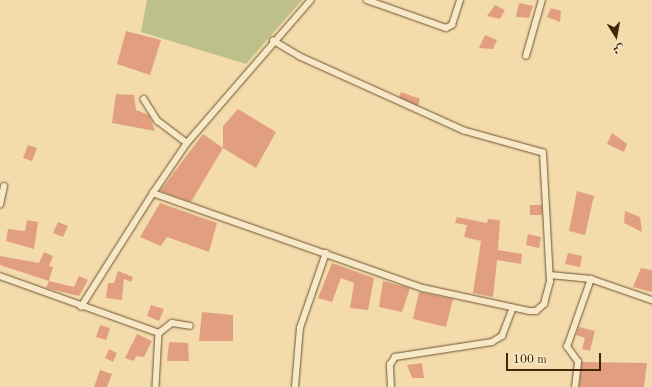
<!DOCTYPE html>
<html>
<head>
<meta charset="utf-8">
<style>
	body { margin:0 }
	#map { position:relative; width:652px; height:387px; overflow:hidden; background:#f3dbab; font-family:"Old Standard TT",Amiri,serif }
	div>[style] { position:absolute }
	[style*='--x'] { left:calc(var(--x)*1px); top:calc(var(--y)*1px); width:calc(var(--w)*1px); rotate:calc(var(--a)*1deg) }
	.green>* { inset:0; background:#bdc088 }
	.building>* { inset:0; background:#e29f80 }
	.roads { filter:drop-shadow(0 0 1px #6e5331) drop-shadow(0 0 1px #6e5331) }
	.street>* { height:5.5px; margin:-2.75px; padding:0 2.75px; transform-origin:2.75px; border-radius:2.75px; background:#f7e8c8 }
	span { translate:-50% -50%; white-space:nowrap; text-align:center; line-height:1.15; -webkit-text-stroke:4px #f7e8c8; paint-order:stroke }
	.north { position:absolute; left:596px; top:16px; width:40px; height:40px; -webkit-text-stroke:3px #f7e8c8; paint-order:stroke; rotate:169deg; font-size:11px; font-weight:700; line-height:16px; text-align:center; color:#422608 }
	.north::after { content:''; display:block; margin:auto; width:14px; height:18px; background:#422608; clip-path:polygon(50% 0,100% 100%,50% 72%,0 100%) }
	.scale { position:absolute; left:506px; top:353px; width:95px; height:18px; box-sizing:border-box; border:2px solid #422608; border-top:0; padding-left:5px; font-size:12px; line-height:14px; white-space:nowrap; color:#422608; -webkit-text-stroke:3px #f7e8c8; paint-order:stroke }
</style>
</head>
<body>
<div id="map">
	<div class="green">
		<div style="clip-path:polygon(147px 0,302px 0,246px 64px,141px 32px)"></div>
	</div>
	<div class="building">
		<div style="clip-path:polygon(519px 3px,533px 6px,529px 18px,516px 17px)"></div>
		<div style="clip-path:polygon(495px 5px,505px 10px,500px 19px,487px 16px)"></div>
		<div style="clip-path:polygon(551px 8px,561px 11px,560px 22px,547px 17px)"></div>
		<div style="clip-path:polygon(126px 31px,161px 40px,150px 75px,117px 64px)"></div>
		<div style="clip-path:polygon(485px 35px,497px 40px,493px 49px,479px 48px)"></div>
		<div style="clip-path:polygon(401px 92px,420px 99px,418px 106px,399px 97px)"></div>
		<div style="clip-path:polygon(116px 94px,134px 95px,136px 110px,149px 115px,155px 131px,112px 123px)"></div>
		<div style="clip-path:polygon(238px 109px,276px 132px,256px 168px,223px 148px,223px 126px)"></div>
		<div style="clip-path:polygon(612px 133px,627px 144px,624px 152px,607px 144px)"></div>
		<div style="clip-path:polygon(203px 134px,223px 148px,191px 202px,160px 191px)"></div>
		<div style="clip-path:polygon(28px 145px,37px 148px,32px 161px,23px 158px)"></div>
		<div style="clip-path:polygon(577px 191px,594px 196px,585px 235px,569px 231px)"></div>
		<div style="clip-path:polygon(160px 203px,217px 223px,209px 252px,167px 237px,161px 246px,140px 237px)"></div>
		<div style="clip-path:polygon(530px 205px,542px 205px,542px 215px,530px 215px)"></div>
		<div style="clip-path:polygon(625px 211px,640px 217px,642px 232px,624px 223px)"></div>
		<div style="clip-path:polygon(457px 217px,487px 223px,488px 219px,500px 220px,498px 250px,522px 254px,521px 264px,497px 260px,493px 297px,473px 293px,481px 241px,464px 237px,467px 225px,455px 223px)"></div>
		<div style="clip-path:polygon(27px 220px,38px 222px,34px 249px,6px 241px,8px 229px,25px 231px)"></div>
		<div style="clip-path:polygon(58px 222px,68px 226px,63px 237px,53px 233px)"></div>
		<div style="clip-path:polygon(528px 234px,541px 237px,539px 248px,526px 245px)"></div>
		<div style="clip-path:polygon(44px 252px,53px 256px,49px 266px,53px 267px,49px 281px,74px 287px,79px 276px,88px 280px,79px 296px,46px 288px,49px 281px,0 265px,0 256px,39px 263px)"></div>
		<div style="clip-path:polygon(568px 253px,582px 256px,580px 267px,565px 264px)"></div>
		<div style="clip-path:polygon(332px 263px,374px 278px,368px 310px,350px 308px,354px 283px,341px 278px,332px 302px,318px 298px)"></div>
		<div style="clip-path:polygon(641px 268px,652px 270px,652px 292px,633px 287px)"></div>
		<div style="clip-path:polygon(118px 271px,133px 277px,131px 282px,124px 279px,122px 300px,106px 298px,108px 283px,114px 283px)"></div>
		<div style="clip-path:polygon(383px 281px,410px 288px,402px 312px,379px 307px)"></div>
		<div style="clip-path:polygon(419px 292px,453px 299px,446px 327px,413px 319px)"></div>
		<div style="clip-path:polygon(151px 305px,164px 309px,159px 321px,147px 316px)"></div>
		<div style="clip-path:polygon(202px 312px,233px 315px,233px 341px,199px 341px)"></div>
		<div style="clip-path:polygon(100px 325px,110px 328px,106px 340px,96px 337px)"></div>
		<div style="clip-path:polygon(579px 327px,595px 331px,590px 351px,582px 349px,585px 338px,576px 335px)"></div>
		<div style="clip-path:polygon(137px 334px,152px 341px,144px 357px,136px 356px,134px 361px,125px 358px)"></div>
		<div style="clip-path:polygon(169px 342px,188px 343px,189px 361px,167px 361px)"></div>
		<div style="clip-path:polygon(109px 349px,117px 353px,113px 362px,105px 358px)"></div>
		<div style="clip-path:polygon(582px 362px,647px 363px,644px 387px,579px 387px)"></div>
		<div style="clip-path:polygon(422px 363px,424px 378px,412px 378px,407px 365px)"></div>
		<div style="clip-path:polygon(100px 370px,112px 374px,107px 387px,94px 387px)"></div>
	</div>
	<div class="roads">
		<div class="street">
			<div style="--x:367;--y:0;--w:84;--a:19.5"></div>
			<div style="--x:446;--y:28;--w:7;--a:-27"></div>
			<div style="--x:452;--y:25;--w:26;--a:-72"></div>
			<div style="--x:526;--y:56;--w:58;--a:-74.1"></div>
			<div style="--x:144;--y:99;--w:26;--a:58"></div>
			<div style="--x:158;--y:121;--w:36;--a:37"></div>
			<div style="--x:153;--y:193;--w:60;--a:-55.8"></div>
			<div style="--x:187;--y:143;--w:189;--a:-49.1"></div>
			<div style="--x:0;--y:205;--w:19;--a:-78"></div>
			<div style="--x:550;--y:275;--w:41;--a:5.6"></div>
			<div style="--x:591;--y:279;--w:65;--a:19"></div>
			<div style="--x:0;--y:276;--w:169;--a:19.7"></div>
			<div style="--x:159;--y:333;--w:54;--a:93.2"></div>
			<div style="--x:81;--y:307;--w:135;--a:-57.7"></div>
			<div style="--x:153;--y:193;--w:286;--a:19.4"></div>
			<div style="--x:423;--y:288;--w:108;--a:12.2"></div>
			<div style="--x:529;--y:311;--w:7;--a:0"></div>
			<div style="--x:536;--y:311;--w:11;--a:-41"></div>
			<div style="--x:544;--y:304;--w:23;--a:-75"></div>
			<div style="--x:550;--y:282;--w:129;--a:-93.1"></div>
			<div style="--x:543;--y:153;--w:82;--a:-164.4"></div>
			<div style="--x:464;--y:131;--w:180;--a:-155.7"></div>
			<div style="--x:300;--y:57;--w:31;--a:-149"></div>
			<div style="--x:159;--y:333;--w:16;--a:-38"></div>
			<div style="--x:172;--y:323;--w:18;--a:9"></div>
			<div style="--x:295;--y:387;--w:59;--a:-85.2"></div>
			<div style="--x:300;--y:328;--w:79;--a:-70.9"></div>
			<div style="--x:391;--y:387;--w:22;--a:-93"></div>
			<div style="--x:390;--y:365;--w:9;--a:-58"></div>
			<div style="--x:395;--y:357;--w:98;--a:-8.8"></div>
			<div style="--x:492;--y:342;--w:12;--a:-31"></div>
			<div style="--x:502;--y:336;--w:30;--a:-69"></div>
			<div style="--x:575;--y:387;--w:25;--a:-83"></div>
			<div style="--x:578;--y:362;--w:19;--a:-126"></div>
			<div style="--x:567;--y:347;--w:72;--a:-70.6"></div>
		</div>
	</div>
	<div class="north">ش</div>
	<div class="scale">100 m</div>
</div>
</body>
</html>
